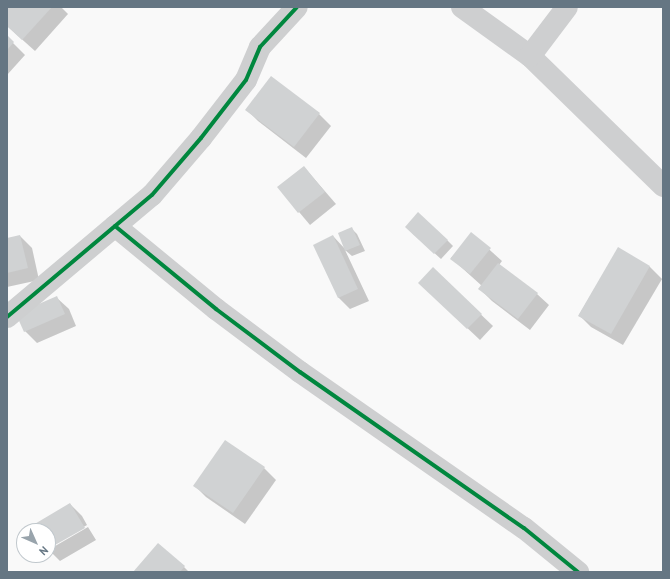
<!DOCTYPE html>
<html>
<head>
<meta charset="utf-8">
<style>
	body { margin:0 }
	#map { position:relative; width:670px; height:579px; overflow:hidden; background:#f9f9f9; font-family:"PT Sans",sans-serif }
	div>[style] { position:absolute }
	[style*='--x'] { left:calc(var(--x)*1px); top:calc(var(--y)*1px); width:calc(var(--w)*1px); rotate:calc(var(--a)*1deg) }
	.shadow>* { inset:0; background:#0003 }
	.building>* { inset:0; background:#d0d2d3 }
	.minor>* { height:22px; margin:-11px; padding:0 11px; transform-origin:11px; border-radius:11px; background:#cecfd0 }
	.cycleway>* { height:4px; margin:-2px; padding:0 2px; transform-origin:2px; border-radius:2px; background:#00873e }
	span { translate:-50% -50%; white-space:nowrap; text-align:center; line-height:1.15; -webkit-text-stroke:4px #fff; paint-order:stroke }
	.frame { position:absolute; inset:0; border:8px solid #657683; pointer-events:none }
	.north { position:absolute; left:16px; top:523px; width:40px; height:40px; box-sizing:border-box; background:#fff; border:1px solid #c1c8cd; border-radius:50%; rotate:135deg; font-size:11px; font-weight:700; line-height:16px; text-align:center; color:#657683 }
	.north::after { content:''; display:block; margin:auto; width:14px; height:18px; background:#99a4ac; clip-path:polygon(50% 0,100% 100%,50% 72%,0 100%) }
</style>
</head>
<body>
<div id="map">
	<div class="shadow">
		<div style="clip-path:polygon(7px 7px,61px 7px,68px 14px,35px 51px,7px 26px)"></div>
		<div style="clip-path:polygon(7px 37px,25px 55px,7px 75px)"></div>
		<div style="clip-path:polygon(247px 110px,319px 114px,331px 126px,306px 158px,258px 121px)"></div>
		<div style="clip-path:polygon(304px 167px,336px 204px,310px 225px,278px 187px)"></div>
		<div style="clip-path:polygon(351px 228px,357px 234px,365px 251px,352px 256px,345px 250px,369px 301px,350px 309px,338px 297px,333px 236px,346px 250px)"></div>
		<div style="clip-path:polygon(412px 233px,447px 240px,453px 246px,441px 259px)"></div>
		<div style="clip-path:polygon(472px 234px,502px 261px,499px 265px,537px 294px,549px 305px,530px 330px,492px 301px,480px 289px,482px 286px,451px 258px)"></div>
		<div style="clip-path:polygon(20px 236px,32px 248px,39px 280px,7px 287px,7px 239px)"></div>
		<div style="clip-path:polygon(618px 249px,650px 267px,662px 279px,623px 345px,591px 327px,579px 315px)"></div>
		<div style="clip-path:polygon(433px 269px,493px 326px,480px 340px,431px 294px)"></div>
		<div style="clip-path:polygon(57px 298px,69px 309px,76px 326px,37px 343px,25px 331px)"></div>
		<div style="clip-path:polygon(264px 468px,276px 480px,245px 524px,206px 497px,194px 485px)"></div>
		<div style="clip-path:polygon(70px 504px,82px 516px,87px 525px,50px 547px,50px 549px,88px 527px,96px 540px,60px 561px,48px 549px,48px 531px,37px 531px)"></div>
		<div style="clip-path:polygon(184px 567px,189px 572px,134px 572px)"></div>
	</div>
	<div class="building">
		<div style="clip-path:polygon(7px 7px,52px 7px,22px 40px,7px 26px)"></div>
		<div style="clip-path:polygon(7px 35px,14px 42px,7px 50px)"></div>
		<div style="clip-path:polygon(271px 76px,320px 113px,294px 147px,245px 110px)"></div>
		<div style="clip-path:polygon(304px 166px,325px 192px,298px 213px,277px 187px)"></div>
		<div style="clip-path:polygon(418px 212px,448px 240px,434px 254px,405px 227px)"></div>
		<div style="clip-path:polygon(352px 227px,360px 245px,345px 251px,338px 233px)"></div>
		<div style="clip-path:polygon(471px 232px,491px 248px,470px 274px,450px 259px)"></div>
		<div style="clip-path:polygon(20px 235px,28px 268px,7px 273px,7px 238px)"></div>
		<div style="clip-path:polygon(333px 235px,358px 289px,338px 298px,313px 245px)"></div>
		<div style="clip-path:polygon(618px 247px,650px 266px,611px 334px,578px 316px)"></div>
		<div style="clip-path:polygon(498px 263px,538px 293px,518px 319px,478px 289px)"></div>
		<div style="clip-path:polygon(433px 267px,482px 314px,467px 329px,418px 283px)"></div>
		<div style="clip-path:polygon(57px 296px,65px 314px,24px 332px,16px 314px)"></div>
		<div style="clip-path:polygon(225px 440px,265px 467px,233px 513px,193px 486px)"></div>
		<div style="clip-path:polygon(70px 503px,85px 528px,48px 549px,48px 531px,36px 531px,33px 525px)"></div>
		<div style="clip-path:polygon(158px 543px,185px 566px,180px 572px,133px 572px)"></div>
	</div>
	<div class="minor">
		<div style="--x:462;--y:7;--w:84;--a:35.8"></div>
		<div style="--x:530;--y:56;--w:186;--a:44.3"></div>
		<div style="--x:530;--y:56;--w:61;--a:-52.9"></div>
		<div style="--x:115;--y:226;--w:131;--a:39.4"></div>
		<div style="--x:216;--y:309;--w:105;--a:36.9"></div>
		<div style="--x:300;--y:372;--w:273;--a:34.9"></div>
		<div style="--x:524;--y:528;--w:70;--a:39.2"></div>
		<div style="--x:7;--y:317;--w:189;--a:-40.1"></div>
		<div style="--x:152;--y:195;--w:75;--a:-49.3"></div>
		<div style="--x:201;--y:138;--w:73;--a:-52.2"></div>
		<div style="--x:246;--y:80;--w:36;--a:-67"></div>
		<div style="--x:260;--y:47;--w:54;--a:-47.2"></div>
	</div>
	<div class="cycleway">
		<div style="--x:115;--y:226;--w:131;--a:39.4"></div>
		<div style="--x:216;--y:309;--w:105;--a:36.9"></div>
		<div style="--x:300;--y:372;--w:273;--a:34.9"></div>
		<div style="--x:524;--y:528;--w:70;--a:39.2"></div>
		<div style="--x:7;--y:317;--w:189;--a:-40.1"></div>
		<div style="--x:152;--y:195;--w:75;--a:-49.3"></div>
		<div style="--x:201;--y:138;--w:73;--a:-52.2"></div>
		<div style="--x:246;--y:80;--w:36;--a:-67"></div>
		<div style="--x:260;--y:47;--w:54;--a:-47.2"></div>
	</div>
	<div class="frame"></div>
	<div class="north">N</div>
</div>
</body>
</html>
